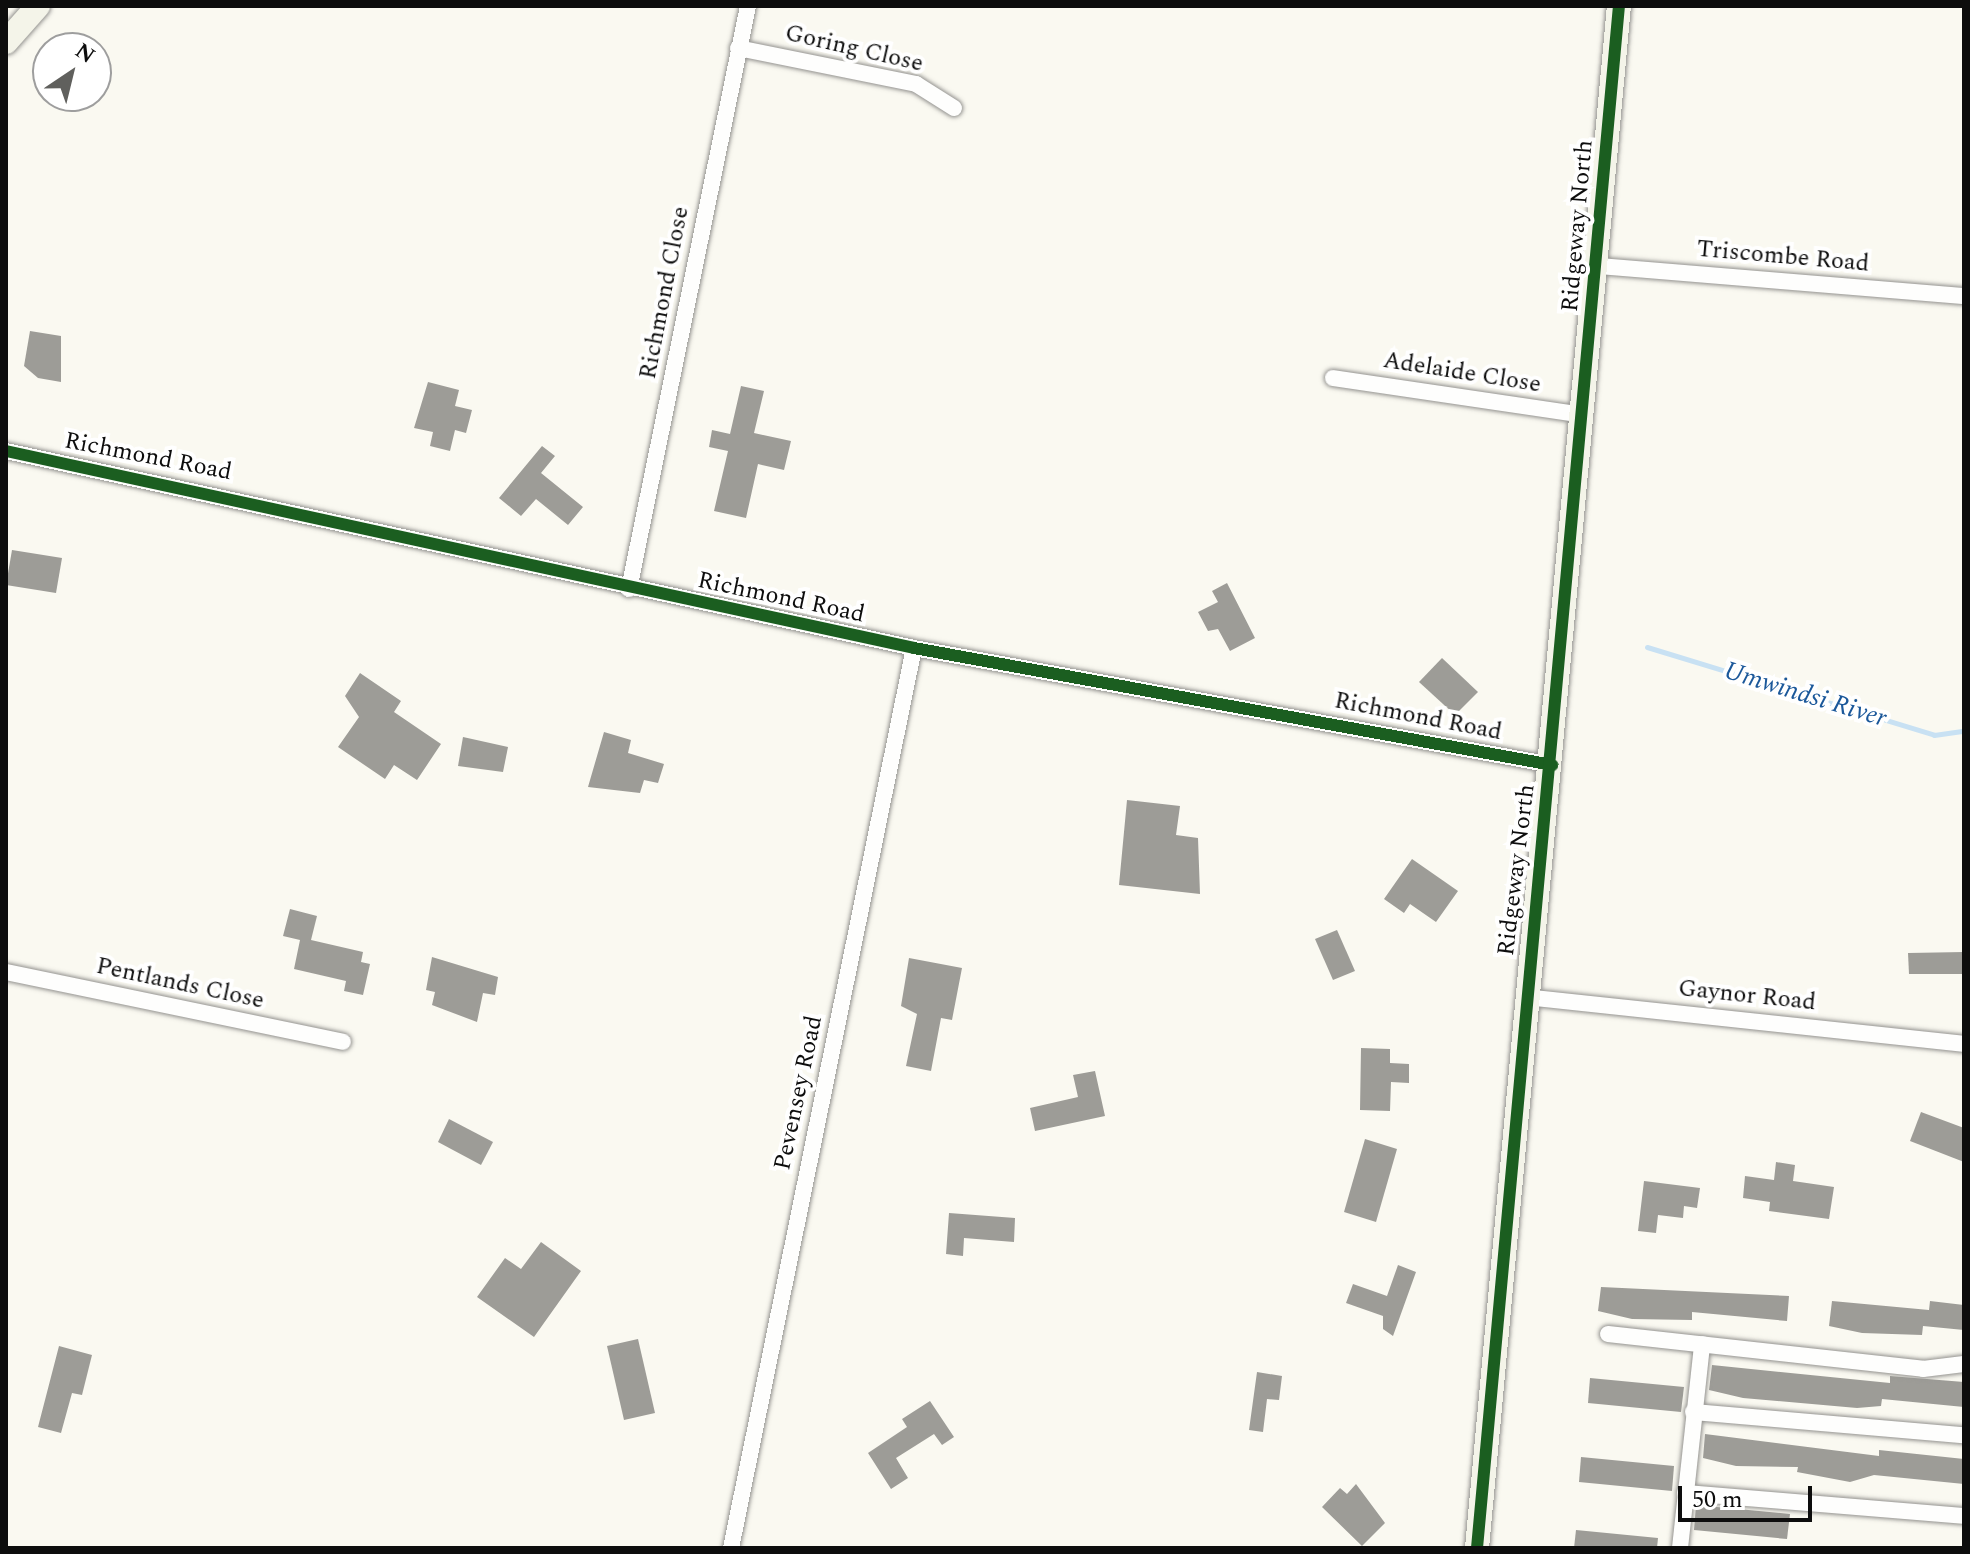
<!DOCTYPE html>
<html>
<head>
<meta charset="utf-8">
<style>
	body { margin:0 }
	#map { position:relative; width:1970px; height:1554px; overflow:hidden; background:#faf9f1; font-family:Spectral,serif }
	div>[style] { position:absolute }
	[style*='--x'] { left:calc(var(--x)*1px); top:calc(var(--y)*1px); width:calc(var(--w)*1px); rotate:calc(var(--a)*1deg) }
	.stream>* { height:5px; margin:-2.5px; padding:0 2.5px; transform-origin:2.5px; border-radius:2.5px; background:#c8e1f3 }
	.building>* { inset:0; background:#9d9c97 }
	.roads { filter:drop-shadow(0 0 2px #949390) drop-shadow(0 0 2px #949390) }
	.street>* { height:16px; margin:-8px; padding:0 8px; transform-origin:8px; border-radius:8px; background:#fefefd }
	.secondary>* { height:24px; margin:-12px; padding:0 12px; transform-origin:12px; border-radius:12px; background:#f4f4e9 }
	.cycleway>* { height:12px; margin:-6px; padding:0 6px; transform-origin:6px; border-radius:6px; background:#1b5e20 }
	span { translate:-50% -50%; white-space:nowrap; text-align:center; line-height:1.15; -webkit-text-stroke:8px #fff; paint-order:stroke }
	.street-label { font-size:24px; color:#0d0d0d }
	.water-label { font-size:26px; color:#1b589a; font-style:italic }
	.frame { position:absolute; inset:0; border:8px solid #0d0d0d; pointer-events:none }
	.north { position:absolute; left:32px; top:32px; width:80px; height:80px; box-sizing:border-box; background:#fff; border:2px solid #9e9e9e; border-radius:50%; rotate:35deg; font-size:22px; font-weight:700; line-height:32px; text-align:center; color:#0d0d0d }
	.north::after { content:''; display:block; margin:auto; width:28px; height:36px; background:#60605d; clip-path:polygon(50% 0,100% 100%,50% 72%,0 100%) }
	.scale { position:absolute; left:1678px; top:1486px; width:134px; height:36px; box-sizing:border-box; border:4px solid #0d0d0d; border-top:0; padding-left:10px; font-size:24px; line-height:28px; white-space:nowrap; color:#0d0d0d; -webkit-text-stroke:6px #fff; paint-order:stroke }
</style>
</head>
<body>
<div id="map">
	<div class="stream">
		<div style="--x:1647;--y:647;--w:300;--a:17"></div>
		<div style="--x:1934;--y:735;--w:30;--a:-8"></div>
	</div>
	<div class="building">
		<div style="clip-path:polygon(30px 331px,61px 336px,61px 382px,38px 378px,24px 366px)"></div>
		<div style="clip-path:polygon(428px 382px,459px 390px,455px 406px,472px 410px,466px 433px,455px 430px,450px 451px,430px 446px,433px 432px,414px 428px)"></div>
		<div style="clip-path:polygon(741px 386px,764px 391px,754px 433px,791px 441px,784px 470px,758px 464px,746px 518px,714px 511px,728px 451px,709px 447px,712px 430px,730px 434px)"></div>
		<div style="clip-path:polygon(542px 446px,555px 456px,541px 473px,583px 507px,568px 525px,536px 499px,521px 516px,499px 498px)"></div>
		<div style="clip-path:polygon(12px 550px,62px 558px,56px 593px,6px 585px)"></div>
		<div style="clip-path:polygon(1227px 583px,1255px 638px,1230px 651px,1218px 629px,1208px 631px,1198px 612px,1218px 602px,1212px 591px)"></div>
		<div style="clip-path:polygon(1442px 658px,1478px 692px,1455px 715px,1419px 682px)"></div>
		<div style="clip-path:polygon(360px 673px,401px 701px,394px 712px,441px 744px,417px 780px,394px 765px,385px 779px,338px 747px,359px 717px,345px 696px)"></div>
		<div style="clip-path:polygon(604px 732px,631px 740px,628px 753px,664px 764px,658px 783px,644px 780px,640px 793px,588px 787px)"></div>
		<div style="clip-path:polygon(463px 737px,508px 747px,503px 772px,458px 766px)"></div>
		<div style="clip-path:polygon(1127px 800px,1180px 806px,1176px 835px,1198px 838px,1200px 894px,1119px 885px)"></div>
		<div style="clip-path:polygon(1412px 859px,1458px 891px,1436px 922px,1410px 904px,1404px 913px,1384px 899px)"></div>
		<div style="clip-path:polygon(290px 909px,317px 916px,311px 940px,363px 952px,361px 962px,370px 964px,363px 995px,344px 991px,346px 981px,294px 969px,300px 940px,283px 936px)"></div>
		<div style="clip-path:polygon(1337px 930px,1355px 971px,1333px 980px,1315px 939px)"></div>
		<div style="clip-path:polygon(1964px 952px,1964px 974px,1909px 974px,1908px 953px)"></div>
		<div style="clip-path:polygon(432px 957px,498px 977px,495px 995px,483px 993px,477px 1022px,432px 1005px,435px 992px,426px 990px)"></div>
		<div style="clip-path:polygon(909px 958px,962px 968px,952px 1020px,941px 1018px,931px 1071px,906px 1066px,917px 1014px,901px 1006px)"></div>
		<div style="clip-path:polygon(1361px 1048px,1390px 1049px,1390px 1063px,1409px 1064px,1409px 1083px,1391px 1082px,1390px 1111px,1360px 1110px)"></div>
		<div style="clip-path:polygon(1095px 1071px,1105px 1116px,1035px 1131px,1030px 1108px,1078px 1097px,1073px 1075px)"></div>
		<div style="clip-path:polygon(1921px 1112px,1964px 1128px,1964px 1162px,1910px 1141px)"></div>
		<div style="clip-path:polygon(449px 1119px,493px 1142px,481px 1165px,438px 1142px)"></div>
		<div style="clip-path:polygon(1365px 1139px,1397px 1149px,1376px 1222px,1344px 1212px)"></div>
		<div style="clip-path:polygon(1776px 1162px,1795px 1165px,1793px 1181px,1834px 1187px,1829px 1219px,1769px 1211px,1770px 1202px,1743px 1198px,1745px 1176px,1774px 1180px)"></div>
		<div style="clip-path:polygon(1644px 1181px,1700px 1188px,1697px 1208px,1684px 1206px,1683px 1218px,1658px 1215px,1656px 1233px,1638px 1231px)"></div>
		<div style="clip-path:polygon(949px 1213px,1015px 1218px,1014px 1242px,964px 1238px,963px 1256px,946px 1254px)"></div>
		<div style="clip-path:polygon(541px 1242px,581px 1271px,534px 1337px,477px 1297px,505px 1258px,521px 1269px)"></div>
		<div style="clip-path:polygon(1398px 1265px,1416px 1272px,1393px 1336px,1383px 1329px,1383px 1316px,1346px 1303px,1353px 1284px,1387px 1296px)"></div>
		<div style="clip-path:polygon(1601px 1287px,1789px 1296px,1787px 1321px,1692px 1312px,1692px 1320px,1632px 1319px,1598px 1311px)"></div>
		<div style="clip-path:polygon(1832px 1301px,1929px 1310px,1930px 1301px,1964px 1305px,1964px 1330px,1923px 1326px,1922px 1335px,1862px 1333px,1829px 1326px)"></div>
		<div style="clip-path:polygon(638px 1339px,655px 1413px,624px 1420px,607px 1346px)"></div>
		<div style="clip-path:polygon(59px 1346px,92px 1355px,82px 1395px,72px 1393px,61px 1433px,38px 1427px)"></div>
		<div style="clip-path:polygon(1712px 1365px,1890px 1383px,1890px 1376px,1964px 1382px,1964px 1407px,1882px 1399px,1881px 1406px,1857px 1408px,1743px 1398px,1709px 1390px)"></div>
		<div style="clip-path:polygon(1257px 1372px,1282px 1376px,1279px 1400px,1267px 1399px,1263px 1432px,1249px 1430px)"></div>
		<div style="clip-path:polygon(1590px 1378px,1684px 1387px,1681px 1412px,1588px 1403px)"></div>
		<div style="clip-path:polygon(930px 1401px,954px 1437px,942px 1445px,934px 1434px,896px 1458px,908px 1478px,891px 1489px,868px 1453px,907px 1427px,902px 1419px)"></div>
		<div style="clip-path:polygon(1705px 1434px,1879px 1456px,1879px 1450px,1964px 1459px,1964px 1484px,1874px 1475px,1850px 1482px,1797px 1472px,1798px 1467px,1736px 1466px,1703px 1458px)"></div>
		<div style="clip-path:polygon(1581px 1457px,1674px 1466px,1672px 1491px,1579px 1482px)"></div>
		<div style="clip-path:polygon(1356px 1484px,1385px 1523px,1362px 1546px,1322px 1507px,1340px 1488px,1347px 1494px)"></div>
		<div style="clip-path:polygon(1696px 1505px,1790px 1514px,1787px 1539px,1694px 1530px)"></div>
		<div style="clip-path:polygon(1576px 1530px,1658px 1538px,1657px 1548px,1574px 1548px)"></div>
	</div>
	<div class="roads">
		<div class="street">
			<div style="--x:738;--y:48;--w:182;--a:11.4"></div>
			<div style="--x:916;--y:84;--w:45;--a:32.3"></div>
			<div style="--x:1598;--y:266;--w:367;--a:4.7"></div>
			<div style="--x:1333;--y:378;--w:253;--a:8.4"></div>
			<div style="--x:6;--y:451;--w:929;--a:12.24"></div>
			<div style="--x:914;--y:648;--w:649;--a:10.39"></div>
			<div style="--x:629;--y:589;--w:595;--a:-78.46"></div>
			<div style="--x:6;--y:972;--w:344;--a:11.7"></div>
			<div style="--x:1525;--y:997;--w:442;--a:6.1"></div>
			<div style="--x:1608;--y:1334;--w:317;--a:6.3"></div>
			<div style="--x:1923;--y:1369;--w:41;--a:-7"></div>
			<div style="--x:1693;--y:1412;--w:272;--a:4.9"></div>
			<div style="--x:1685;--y:1493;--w:280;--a:4.7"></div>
			<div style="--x:731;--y:1548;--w:918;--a:-78.51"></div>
			<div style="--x:1680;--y:1548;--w:205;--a:-83.8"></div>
		</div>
		<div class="secondary">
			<div style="--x:6;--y:42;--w:48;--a:-48.4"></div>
			<div style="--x:1477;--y:1548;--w:1549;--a:-84.74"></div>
		</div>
	</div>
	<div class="cycleway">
		<div style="--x:6;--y:451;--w:929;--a:12.24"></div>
		<div style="--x:914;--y:648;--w:649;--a:10.39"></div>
		<div style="--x:1477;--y:1548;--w:1549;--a:-84.74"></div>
	</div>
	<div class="street-label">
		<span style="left:854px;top:49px;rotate:13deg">Goring Close</span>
		<span style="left:1578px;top:226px;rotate:-85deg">Ridgeway North</span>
		<span style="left:1783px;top:257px;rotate:5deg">Triscombe Road</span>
		<span style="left:665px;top:293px;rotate:-79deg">Richmond Close</span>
		<span style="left:1462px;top:373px;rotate:9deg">Adelaide Close</span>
		<span style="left:148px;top:457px;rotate:11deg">Richmond Road</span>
		<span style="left:781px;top:598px;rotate:12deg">Richmond Road</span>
		<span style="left:1418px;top:717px;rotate:11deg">Richmond Road</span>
		<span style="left:1517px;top:870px;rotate:-83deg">Ridgeway North</span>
		<span style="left:180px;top:984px;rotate:12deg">Pentlands Close</span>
		<span style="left:1747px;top:996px;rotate:6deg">Gaynor Road</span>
		<span style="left:799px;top:1093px;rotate:-78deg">Pevensey Road</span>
	</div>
	<div class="water-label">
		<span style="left:1805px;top:695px;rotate:17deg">Umwindsi River</span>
	</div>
	<div class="frame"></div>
	<div class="north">N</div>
	<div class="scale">50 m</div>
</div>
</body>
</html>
